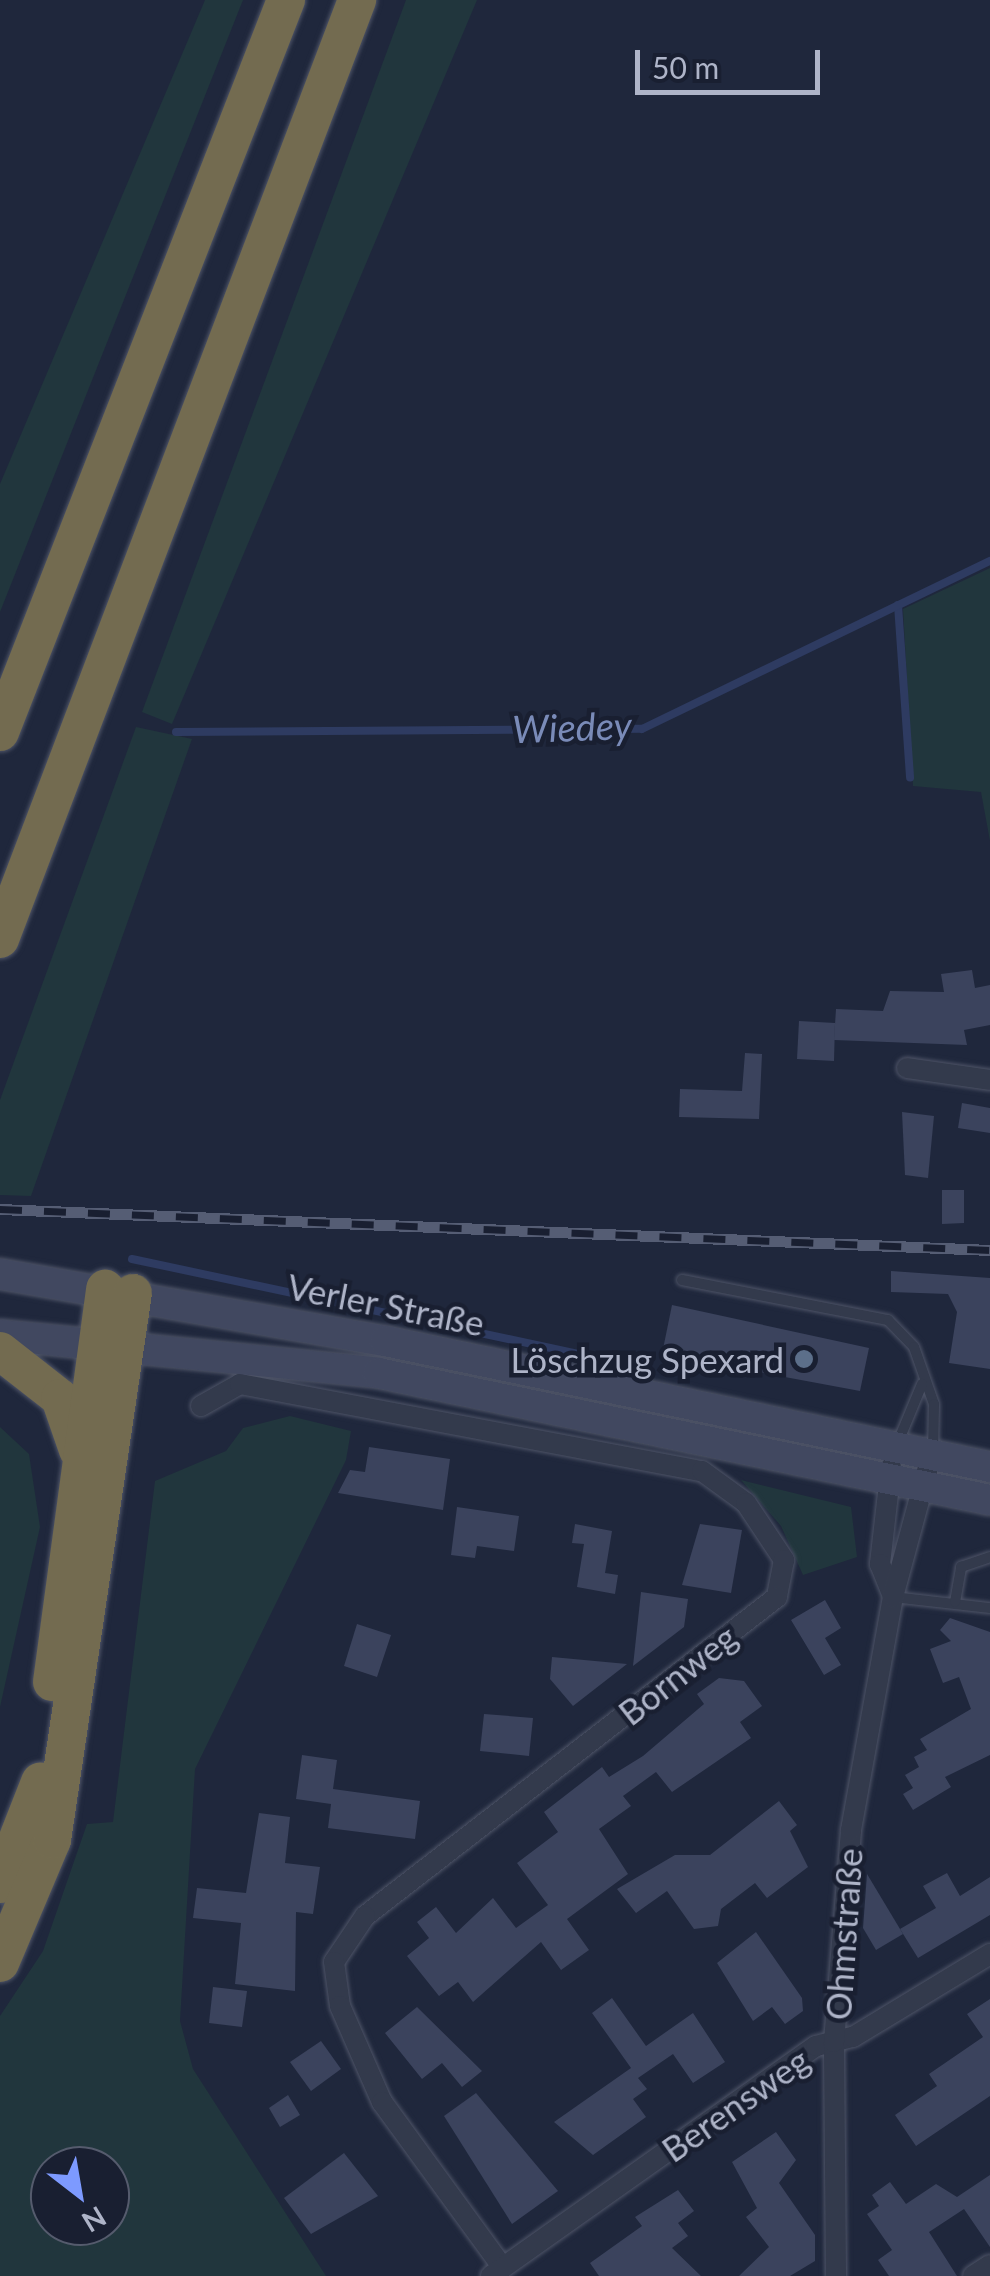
<!DOCTYPE html>
<html>
<head>
<meta charset="utf-8">
<style>
	body { margin:0 }
	#map { position:relative; width:990px; height:2276px; overflow:hidden; background:#1f273c; font-family:Lato,sans-serif }
	div>[style] { position:absolute }
	[style*='--x'] { left:calc(var(--x)*1px); top:calc(var(--y)*1px); width:calc(var(--w)*1px); rotate:calc(var(--a)*1deg) }
	.green>* { inset:0; background:#21363d }
	.stream>* { height:8px; margin:-4px; padding:0 4px; transform-origin:4px; border-radius:4px; background:#2e3b61 }
	.building>* { inset:0; background:#3b435d }
	.roads { filter:drop-shadow(0 0 2px #4e5467) drop-shadow(0 0 2px #4e5467) }
	.lane>* { height:10px; margin:-5px; padding:0 5px; transform-origin:5px; border-radius:5px; background:#333a4c }
	.street>* { height:20px; margin:-10px; padding:0 10px; transform-origin:10px; border-radius:10px; background:#333a4c }
	.secondary>* { height:30px; margin:-15px; padding:0 15px; transform-origin:15px; border-radius:15px; background:#414860 }
	.highway>* { height:38px; margin:-19px; padding:0 19px; transform-origin:19px; border-radius:19px; background:#736b50 }
	.rail>* { height:11px; margin-top:-5.5px; transform-origin:0; background:repeating-linear-gradient(90deg,#191f31 0 22px,#555d74 0 44px); box-sizing:border-box; border-block:2px solid #555d74 }
	.dots>* { width:28px; height:28px; translate:-50% -50%; box-sizing:border-box; border:5px solid #191f31; border-radius:50% }
	span { translate:-50% -50%; white-space:nowrap; text-align:center; line-height:1.15; -webkit-text-stroke:9px #191f31; paint-order:stroke }
	.street-label { font-size:35px; color:#aeb4c8 }
	.poi-label { font-size:35px; color:#aeb4c8 }
	.right { translate:-100% -50%; text-align:right }
	.water-label { font-size:38px; color:#7a8bb8; font-style:italic }
	.north { position:absolute; left:30px; top:2146px; width:100px; height:100px; box-sizing:border-box; background:#191f31; border:2px solid #555b6d; border-radius:50%; rotate:149deg; font-size:28px; font-weight:700; line-height:40px; text-align:center; color:#aeb4c8 }
	.north::after { content:''; display:block; margin:auto; width:35px; height:45px; background:#7d9aff; clip-path:polygon(50% 0,100% 100%,50% 72%,0 100%) }
	.scale { position:absolute; left:635px; top:50px; width:185px; height:45px; box-sizing:border-box; border:5px solid #aeb4c8; border-top:0; padding-left:12px; font-size:30px; line-height:35px; white-space:nowrap; color:#aeb4c8; -webkit-text-stroke:8px #191f31; paint-order:stroke }
</style>
</head>
<body>
<div id="map">
	<div class="green">
		<div style="clip-path:polygon(205px 0,243px 0,0 612px,0 484px)"></div>
		<div style="clip-path:polygon(406px 0,477px 0,172px 724px,142px 712px)"></div>
		<div style="clip-path:polygon(990px 568px,990px 841px,981px 792px,913px 786px,903px 609px)"></div>
		<div style="clip-path:polygon(136px 727px,192px 739px,31px 1196px,0 1195px,0 1100px)"></div>
		<div style="clip-path:polygon(evenodd,290px 1416px,351px 1431px,346px 1460px,195px 1769px,180px 2021px,193px 2069px,326px 2276px,0 2276px,0 2016px,43px 1951px,87px 1824px,113px 1822px,155px 1481px,226px 1451px,243px 1428px,290px 1416px,50px 2166px,110px 2166px,110px 2226px,50px 2226px,50px 2166px)"></div>
		<div style="clip-path:polygon(0 1427px,29px 1454px,40px 1527px,0 1707px)"></div>
		<div style="clip-path:polygon(741px 1480px,851px 1507px,857px 1557px,803px 1575px,781px 1526px)"></div>
	</div>
	<div class="stream">
		<div style="--x:898;--y:605;--w:173;--a:86"></div>
		<div style="--x:176;--y:732;--w:466;--a:-0.4"></div>
		<div style="--x:642;--y:729;--w:386;--a:-25.8"></div>
		<div style="--x:132;--y:1259;--w:462;--a:12"></div>
	</div>
	<div class="building">
		<div style="clip-path:polygon(972px 970px,975px 988px,990px 985px,990px 1025px,964px 1030px,967px 1045px,834px 1040px,836px 1009px,883px 1011px,890px 991px,944px 992px,941px 974px)"></div>
		<div style="clip-path:polygon(799px 1021px,835px 1023px,834px 1061px,797px 1059px)"></div>
		<div style="clip-path:polygon(745px 1053px,762px 1054px,759px 1119px,679px 1117px,680px 1089px,742px 1091px)"></div>
		<div style="clip-path:polygon(962px 1103px,990px 1108px,990px 1133px,958px 1128px)"></div>
		<div style="clip-path:polygon(902px 1112px,934px 1116px,928px 1178px,905px 1175px)"></div>
		<div style="clip-path:polygon(942px 1190px,964px 1190px,964px 1223px,942px 1224px)"></div>
		<div style="clip-path:polygon(891px 1271px,990px 1278px,990px 1369px,949px 1363px,957px 1312px,948px 1294px,891px 1292px)"></div>
		<div style="clip-path:polygon(672px 1305px,869px 1348px,860px 1391px,662px 1354px)"></div>
		<div style="clip-path:polygon(369px 1447px,450px 1459px,443px 1510px,338px 1493px,350px 1470px,365px 1472px)"></div>
		<div style="clip-path:polygon(457px 1507px,519px 1516px,514px 1551px,477px 1546px,475px 1558px,451px 1555px)"></div>
		<div style="clip-path:polygon(575px 1524px,612px 1531px,605px 1573px,618px 1575px,615px 1594px,577px 1587px,584px 1544px,572px 1543px)"></div>
		<div style="clip-path:polygon(700px 1524px,742px 1530px,731px 1593px,682px 1585px)"></div>
		<div style="clip-path:polygon(641px 1592px,688px 1599px,684px 1627px,633px 1666px)"></div>
		<div style="clip-path:polygon(825px 1600px,841px 1628px,825px 1638px,841px 1665px,824px 1675px,791px 1620px)"></div>
		<div style="clip-path:polygon(950px 1618px,990px 1632px,990px 1755px,945px 1777px,951px 1787px,913px 1810px,903px 1794px,913px 1788px,905px 1775px,919px 1767px,914px 1757px,927px 1750px,920px 1739px,971px 1709px,959px 1677px,943px 1683px,930px 1649px,951px 1641px,940px 1630px)"></div>
		<div style="clip-path:polygon(357px 1624px,391px 1635px,377px 1677px,344px 1666px)"></div>
		<div style="clip-path:polygon(552px 1657px,627px 1664px,573px 1706px,550px 1679px)"></div>
		<div style="clip-path:polygon(719px 1678px,744px 1681px,762px 1706px,740px 1722px,751px 1738px,672px 1792px,656px 1772px,623px 1796px,631px 1806px,599px 1829px,628px 1874px,567px 1919px,589px 1950px,561px 1970px,541px 1942px,473px 2002px,458px 1982px,439px 1996px,407px 1956px,429px 1938px,417px 1922px,436px 1907px,456px 1933px,493px 1898px,516px 1928px,548px 1905px,517px 1863px,558px 1832px,544px 1812px,602px 1767px,609px 1777px,643px 1756px,704px 1704px,697px 1694px)"></div>
		<div style="clip-path:polygon(484px 1714px,533px 1718px,529px 1756px,480px 1751px)"></div>
		<div style="clip-path:polygon(302px 1755px,337px 1760px,333px 1789px,420px 1801px,415px 1839px,328px 1828px,331px 1804px,296px 1799px)"></div>
		<div style="clip-path:polygon(779px 1801px,797px 1825px,790px 1831px,808px 1867px,767px 1898px,755px 1883px,721px 1909px,718px 1926px,694px 1929px,667px 1891px,636px 1913px,617px 1889px,675px 1855px,710px 1855px)"></div>
		<div style="clip-path:polygon(259px 1813px,290px 1817px,285px 1863px,320px 1867px,313px 1914px,296px 1912px,295px 1991px,235px 1984px,241px 1923px,193px 1918px,197px 1888px,246px 1893px)"></div>
		<div style="clip-path:polygon(947px 1873px,960px 1896px,990px 1877px,990px 1915px,918px 1958px,900px 1929px,936px 1908px,923px 1886px)"></div>
		<div style="clip-path:polygon(867px 1874px,903px 1934px,876px 1950px,863px 1928px)"></div>
		<div style="clip-path:polygon(756px 1932px,802px 1998px,803px 2011px,785px 2024px,772px 2007px,753px 2021px,717px 1963px)"></div>
		<div style="clip-path:polygon(213px 1987px,247px 1991px,242px 2027px,209px 2023px)"></div>
		<div style="clip-path:polygon(612px 1998px,646px 2046px,693px 2013px,725px 2062px,693px 2083px,673px 2054px,638px 2078px,647px 2089px,633px 2099px,646px 2117px,593px 2155px,554px 2122px,631px 2068px,592px 2013px)"></div>
		<div style="clip-path:polygon(990px 1999px,990px 2096px,916px 2146px,895px 2115px,937px 2086px,929px 2074px,983px 2037px,967px 2014px)"></div>
		<div style="clip-path:polygon(417px 2007px,482px 2071px,462px 2087px,442px 2063px,422px 2079px,385px 2033px)"></div>
		<div style="clip-path:polygon(321px 2041px,341px 2069px,311px 2091px,290px 2062px)"></div>
		<div style="clip-path:polygon(476px 2093px,558px 2191px,512px 2224px,444px 2116px)"></div>
		<div style="clip-path:polygon(288px 2095px,300px 2115px,280px 2127px,269px 2108px)"></div>
		<div style="clip-path:polygon(776px 2132px,796px 2160px,779px 2183px,815px 2235px,815px 2261px,790px 2276px,739px 2276px,769px 2247px,746px 2217px,757px 2208px,732px 2162px)"></div>
		<div style="clip-path:polygon(344px 2153px,378px 2196px,311px 2234px,284px 2198px)"></div>
		<div style="clip-path:polygon(990px 2175px,990px 2247px,964px 2209px,929px 2232px,957px 2276px,889px 2276px,878px 2260px,892px 2250px,867px 2214px,879px 2206px,872px 2195px,890px 2182px,906px 2204px,936px 2184px,957px 2197px)"></div>
		<div style="clip-path:polygon(678px 2190px,694px 2211px,678px 2223px,688px 2236px,672px 2248px,701px 2276px,599px 2276px,590px 2263px,642px 2226px,635px 2217px)"></div>
	</div>
	<div class="roads">
		<div class="lane">
			<div style="--x:682;--y:1280;--w:210;--a:11"></div>
			<div style="--x:888;--y:1320;--w:37;--a:46"></div>
			<div style="--x:914;--y:1347;--w:60;--a:70.7"></div>
			<div style="--x:934;--y:1404;--w:46;--a:91.2"></div>
			<div style="--x:898;--y:1442;--w:63;--a:-67.5"></div>
			<div style="--x:893;--y:1597;--w:98;--a:6.5"></div>
			<div style="--x:955;--y:1602;--w:36;--a:-80"></div>
			<div style="--x:961;--y:1567;--w:31;--a:-19"></div>
		</div>
		<div class="street">
			<div style="--x:907;--y:1068;--w:84;--a:8.2"></div>
			<div style="--x:201;--y:1406;--w:45;--a:-29.4"></div>
			<div style="--x:240;--y:1384;--w:470;--a:10.7"></div>
			<div style="--x:702;--y:1471;--w:54;--a:36"></div>
			<div style="--x:746;--y:1503;--w:69;--a:56.3"></div>
			<div style="--x:784;--y:1560;--w:38;--a:101"></div>
			<div style="--x:777;--y:1597;--w:521;--a:142.25"></div>
			<div style="--x:365;--y:1916;--w:55;--a:124"></div>
			<div style="--x:334;--y:1962;--w:44;--a:82.2"></div>
			<div style="--x:340;--y:2006;--w:105;--a:66.4"></div>
			<div style="--x:382;--y:2102;--w:205;--a:53.9"></div>
			<div style="--x:891;--y:1467;--w:98;--a:96.5"></div>
			<div style="--x:880;--y:1564;--w:35;--a:68"></div>
			<div style="--x:491;--y:2276;--w:398;--a:-35.3"></div>
			<div style="--x:816;--y:2046;--w:38;--a:-14"></div>
			<div style="--x:853;--y:2037;--w:160;--a:-31.2"></div>
			<div style="--x:836;--y:2276;--w:234;--a:-90.5"></div>
			<div style="--x:834;--y:2042;--w:213;--a:-85.4"></div>
			<div style="--x:851;--y:1830;--w:237;--a:-79.8"></div>
			<div style="--x:893;--y:1597;--w:146;--a:-74.9"></div>
			<div style="--x:973;--y:2276;--w:20;--a:-33"></div>
		</div>
		<div class="secondary">
			<div style="--x:0;--y:1274;--w:391;--a:9.9"></div>
			<div style="--x:385;--y:1341;--w:618;--a:11.76"></div>
			<div style="--x:0;--y:1335;--w:380;--a:5.7"></div>
			<div style="--x:378;--y:1373;--w:625;--a:11.72"></div>
		</div>
		<div class="highway">
			<div style="--x:0;--y:732;--w:786;--a:-68.66"></div>
			<div style="--x:0;--y:939;--w:1005;--a:-69.18"></div>
			<div style="--x:0;--y:1351;--w:76;--a:38.1"></div>
			<div style="--x:60;--y:1398;--w:55;--a:70.9"></div>
			<div style="--x:52;--y:1682;--w:397;--a:-82.3"></div>
			<div style="--x:0;--y:1884;--w:110;--a:-68.6"></div>
			<div style="--x:0;--y:1963;--w:134;--a:-67.1"></div>
			<div style="--x:52;--y:1840;--w:553;--a:-81.58"></div>
		</div>
	</div>
	<div class="rail">
		<div style="--x:0;--y:1209;--w:991;--a:2.37"></div>
	</div>
	<div class="dots">
		<div style="left:804px;top:1359px;background:#5c6f8a"></div>
	</div>
	<div class="street-label">
		<span style="left:386px;top:1304px;rotate:11deg">Verler Straße</span>
		<span style="left:677px;top:1674px;rotate:-38deg">Bornweg</span>
		<span style="left:843px;top:1934px;rotate:-86deg">Ohmstraße</span>
		<span style="left:735px;top:2104px;rotate:-35deg">Berensweg</span>
	</div>
	<div class="poi-label">
		<span class="right" style="left:784px;top:1359px">Löschzug Spexard</span>
	</div>
	<div class="water-label">
		<span style="left:572px;top:727px;rotate:-2deg">Wiedey</span>
	</div>
	<div class="north">N</div>
	<div class="scale">50 m</div>
</div>
</body>
</html>
